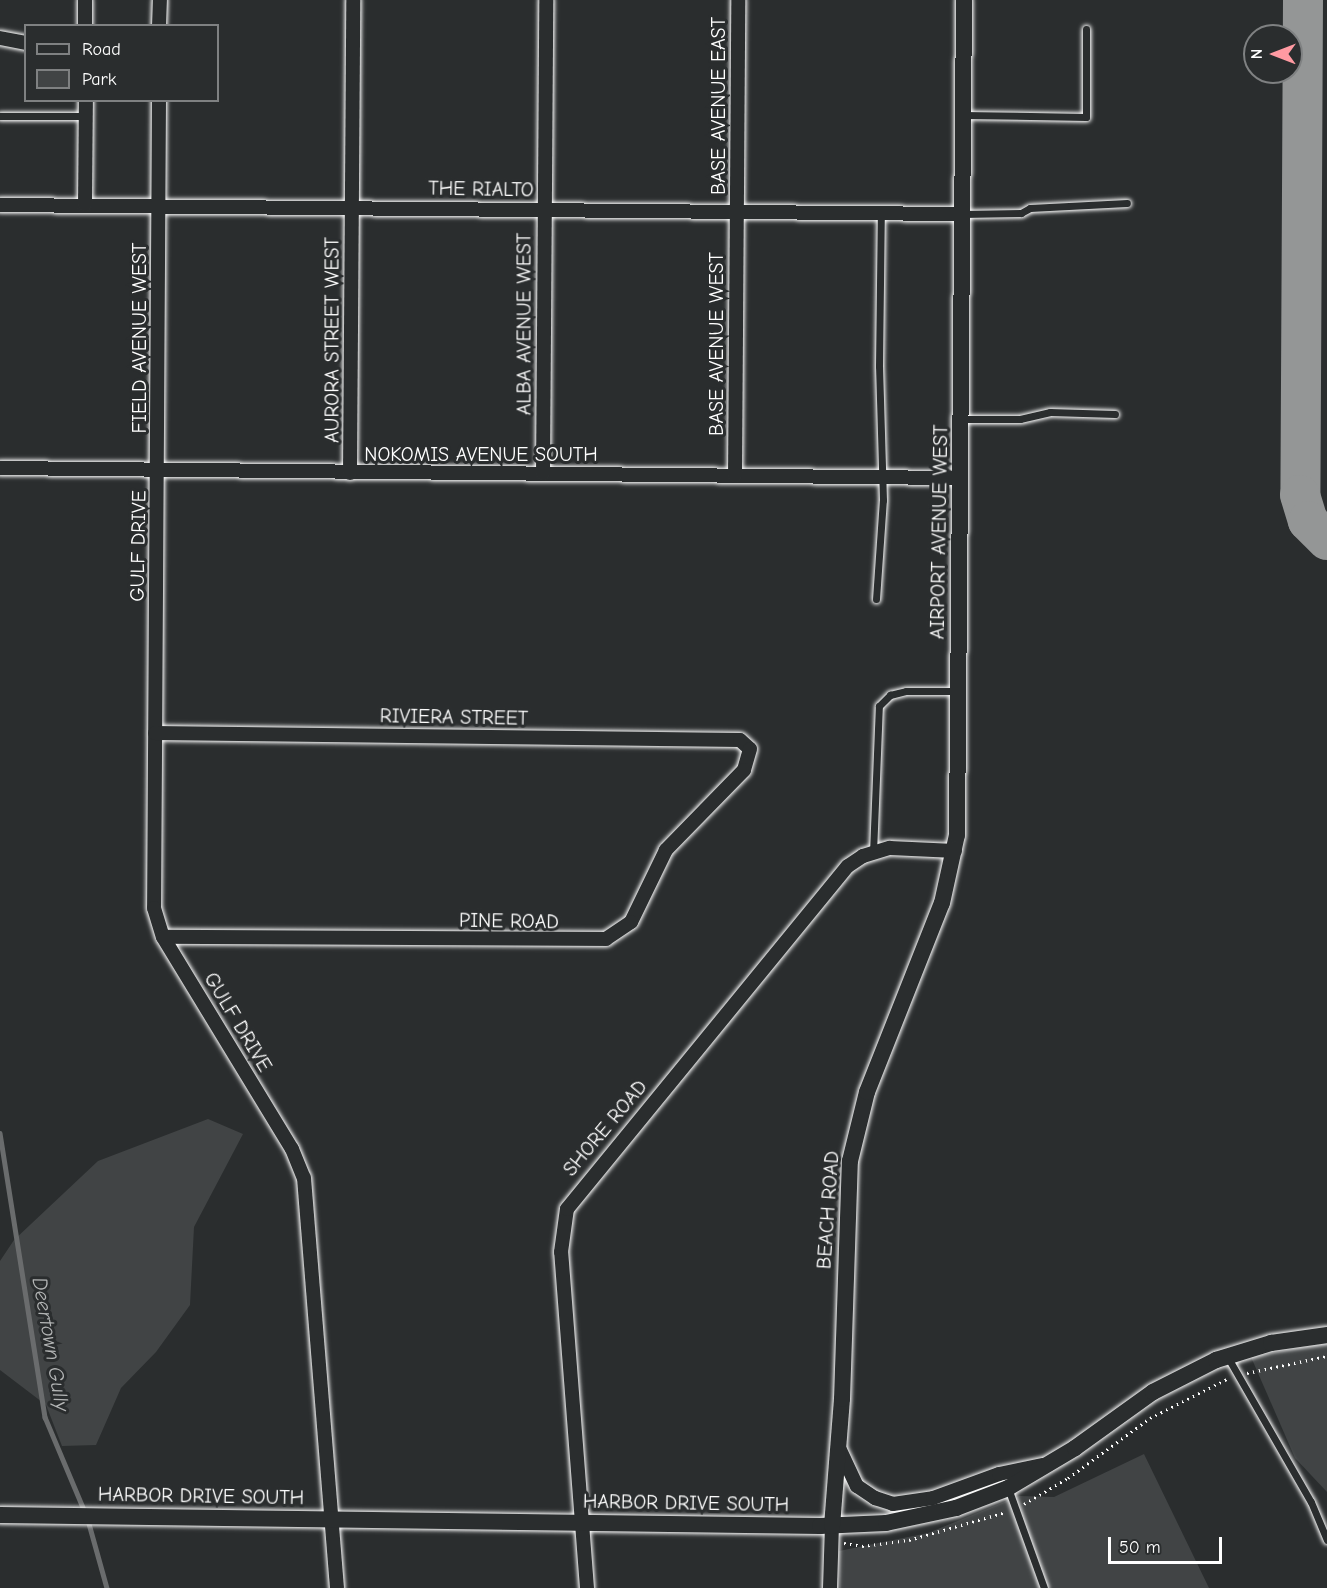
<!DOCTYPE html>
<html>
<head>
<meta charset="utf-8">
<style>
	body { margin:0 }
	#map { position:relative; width:1327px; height:1588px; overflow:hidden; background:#2a2d2e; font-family:"Comic Neue",sans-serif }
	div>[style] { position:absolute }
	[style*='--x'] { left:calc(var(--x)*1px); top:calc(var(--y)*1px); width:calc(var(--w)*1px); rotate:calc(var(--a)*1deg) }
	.green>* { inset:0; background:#414445 }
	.stream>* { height:4.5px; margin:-2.25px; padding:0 2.25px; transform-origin:2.25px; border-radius:2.25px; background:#6a6c6d }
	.taxiway>* { height:40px; margin:-20px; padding:0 20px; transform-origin:20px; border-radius:20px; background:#949696 }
	.path>* { height:3px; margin-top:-1.5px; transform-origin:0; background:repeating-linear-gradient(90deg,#fff 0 1.5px,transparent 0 6px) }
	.roads { filter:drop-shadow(0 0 2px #fff) drop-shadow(0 0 2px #fff) }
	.service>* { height:7px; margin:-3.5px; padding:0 3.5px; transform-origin:3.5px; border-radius:3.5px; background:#2a2d2e }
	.minor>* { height:14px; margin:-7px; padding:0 7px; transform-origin:7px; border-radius:7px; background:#2a2d2e }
	.tertiary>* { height:16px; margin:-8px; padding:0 8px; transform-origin:8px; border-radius:8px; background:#2a2d2e }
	span { translate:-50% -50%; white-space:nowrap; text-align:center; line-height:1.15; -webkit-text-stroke:6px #2a2d2e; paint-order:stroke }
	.street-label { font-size:20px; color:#fff }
	.water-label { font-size:21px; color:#b4b6b6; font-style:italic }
	.legend { position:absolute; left:24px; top:24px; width:195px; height:78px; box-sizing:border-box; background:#2a2d2e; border:2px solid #7f8182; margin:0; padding:8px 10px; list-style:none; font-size:18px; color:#fff }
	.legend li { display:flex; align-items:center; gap:12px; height:30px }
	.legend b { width:30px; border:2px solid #7f8182 }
	.north { position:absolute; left:1243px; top:24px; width:60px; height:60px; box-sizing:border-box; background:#2a2d2e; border:2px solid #7f8182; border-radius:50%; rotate:270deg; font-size:16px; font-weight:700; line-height:24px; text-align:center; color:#fff }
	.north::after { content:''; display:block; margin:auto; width:21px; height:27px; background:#ff9aa2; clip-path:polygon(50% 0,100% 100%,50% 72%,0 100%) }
	.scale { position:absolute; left:1108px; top:1537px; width:114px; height:27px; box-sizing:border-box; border:3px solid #fff; border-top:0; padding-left:8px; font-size:18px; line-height:21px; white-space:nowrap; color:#fff; -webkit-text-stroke:4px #2a2d2e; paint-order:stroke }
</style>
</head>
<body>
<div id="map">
	<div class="green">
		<div style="clip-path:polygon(208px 1119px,243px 1134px,194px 1227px,190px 1305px,156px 1352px,121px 1388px,96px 1445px,62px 1446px,46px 1405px,0 1370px,0 1261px,14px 1240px,98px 1161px)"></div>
		<div style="clip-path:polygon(1327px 1343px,1327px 1492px,1295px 1458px,1251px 1357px)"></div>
		<div style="clip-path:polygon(1144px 1454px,1209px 1588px,840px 1588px,839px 1551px,928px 1533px,1019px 1496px,1054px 1497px)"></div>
	</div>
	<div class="stream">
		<div style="--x:0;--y:1133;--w:288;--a:81"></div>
		<div style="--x:45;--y:1417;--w:103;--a:67.2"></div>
		<div style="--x:88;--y:1520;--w:71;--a:74.4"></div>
	</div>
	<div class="taxiway">
		<div style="--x:1303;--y:0;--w:495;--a:90.3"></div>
		<div style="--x:1300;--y:495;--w:27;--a:73"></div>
		<div style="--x:1308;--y:521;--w:27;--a:45"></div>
	</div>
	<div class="path">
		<div style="--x:1247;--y:1373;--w:82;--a:-12"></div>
		<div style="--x:1024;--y:1504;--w:51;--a:-30.6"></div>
		<div style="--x:1068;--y:1478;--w:102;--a:-36.2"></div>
		<div style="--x:1150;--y:1418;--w:89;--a:-26.9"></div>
		<div style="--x:844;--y:1543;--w:18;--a:9"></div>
		<div style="--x:862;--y:1546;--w:47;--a:-7.3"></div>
		<div style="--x:909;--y:1540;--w:101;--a:-16.1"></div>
	</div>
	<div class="roads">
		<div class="service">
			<div style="--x:963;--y:115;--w:123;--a:0.9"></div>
			<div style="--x:1086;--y:117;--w:88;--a:-90"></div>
			<div style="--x:0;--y:116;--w:86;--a:0"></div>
			<div style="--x:962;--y:214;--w:59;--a:-1"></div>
			<div style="--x:1021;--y:213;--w:10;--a:-29"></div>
			<div style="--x:1030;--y:208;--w:97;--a:-3"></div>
			<div style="--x:961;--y:419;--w:59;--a:0"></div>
			<div style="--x:1020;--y:419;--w:31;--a:-13"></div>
			<div style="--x:1050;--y:412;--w:65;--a:1.8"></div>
			<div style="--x:876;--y:599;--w:99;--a:-86"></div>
			<div style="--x:883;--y:500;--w:134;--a:-91.7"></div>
			<div style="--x:879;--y:366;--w:153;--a:-89.3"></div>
			<div style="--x:873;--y:853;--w:147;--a:-87.7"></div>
			<div style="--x:879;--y:706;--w:16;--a:-45"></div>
			<div style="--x:890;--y:695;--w:16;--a:-14"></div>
			<div style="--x:906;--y:691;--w:53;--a:0"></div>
			<div style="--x:1227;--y:1356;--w:168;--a:60.1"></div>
			<div style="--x:1311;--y:1502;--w:41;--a:67.2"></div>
			<div style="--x:1008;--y:1488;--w:106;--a:70.2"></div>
		</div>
		<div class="minor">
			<div style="--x:85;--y:26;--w:26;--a:-90"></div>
			<div style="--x:159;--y:26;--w:26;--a:-88"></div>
			<div style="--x:0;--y:38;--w:26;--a:11"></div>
			<div style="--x:159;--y:100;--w:808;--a:90.35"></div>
			<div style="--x:154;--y:908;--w:30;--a:73"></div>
			<div style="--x:163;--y:937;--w:248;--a:58.7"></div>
			<div style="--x:292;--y:1149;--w:31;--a:68"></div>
			<div style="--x:304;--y:1178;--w:411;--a:85.4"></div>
			<div style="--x:0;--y:205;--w:962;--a:0.54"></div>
			<div style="--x:85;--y:205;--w:105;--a:-89.5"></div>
			<div style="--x:0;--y:468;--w:961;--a:0.6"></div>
			<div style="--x:350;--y:473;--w:473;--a:-89.6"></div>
			<div style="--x:543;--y:474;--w:474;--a:-89.6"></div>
			<div style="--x:735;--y:476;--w:476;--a:-89.6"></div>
			<div style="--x:155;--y:733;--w:585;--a:0.69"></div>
			<div style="--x:740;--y:740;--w:13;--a:42"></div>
			<div style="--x:750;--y:749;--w:22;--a:106"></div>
			<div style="--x:744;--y:770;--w:112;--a:134.3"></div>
			<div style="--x:666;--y:850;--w:80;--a:115.9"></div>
			<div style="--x:631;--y:922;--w:30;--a:146"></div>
			<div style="--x:606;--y:939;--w:443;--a:-179.7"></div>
			<div style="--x:840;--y:1450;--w:40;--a:65"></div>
			<div style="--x:857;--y:1486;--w:22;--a:34"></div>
			<div style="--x:875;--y:1498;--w:19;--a:18"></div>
			<div style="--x:893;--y:1504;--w:40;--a:-8.5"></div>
			<div style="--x:933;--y:1498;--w:70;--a:-20"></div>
			<div style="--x:999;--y:1474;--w:44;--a:-11.8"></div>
			<div style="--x:587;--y:1588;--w:337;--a:-94.4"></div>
			<div style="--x:561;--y:1252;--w:43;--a:-82.1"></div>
			<div style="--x:567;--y:1209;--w:443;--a:-50.7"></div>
			<div style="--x:848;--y:866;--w:18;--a:-34"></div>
			<div style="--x:863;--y:856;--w:28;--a:-17"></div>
			<div style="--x:890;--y:848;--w:65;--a:2.6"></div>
			<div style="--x:830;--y:1588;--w:62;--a:-88.2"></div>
		</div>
		<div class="tertiary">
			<div style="--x:0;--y:1515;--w:820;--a:0.77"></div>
			<div style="--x:820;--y:1526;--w:66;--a:-2.6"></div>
			<div style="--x:886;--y:1523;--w:72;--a:-12.1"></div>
			<div style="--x:956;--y:1508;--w:56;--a:-21"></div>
			<div style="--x:1008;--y:1488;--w:78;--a:-30.8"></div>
			<div style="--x:1075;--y:1448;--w:96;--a:-35.7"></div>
			<div style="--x:1153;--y:1392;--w:71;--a:-26.9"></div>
			<div style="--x:1216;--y:1360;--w:58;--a:-17.2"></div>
			<div style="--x:1271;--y:1343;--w:57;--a:-8.1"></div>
			<div style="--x:832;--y:1526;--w:127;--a:-85.5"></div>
			<div style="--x:842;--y:1399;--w:238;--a:-88.1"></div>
			<div style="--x:850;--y:1161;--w:71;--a:-76.2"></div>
			<div style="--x:867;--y:1092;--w:203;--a:-68.4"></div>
			<div style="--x:942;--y:903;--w:70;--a:-77.6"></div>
			<div style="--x:957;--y:835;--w:835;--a:-89.52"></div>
		</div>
	</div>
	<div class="street-label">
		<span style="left:718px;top:106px;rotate:-90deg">BASE AVENUE EAST</span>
		<span style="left:481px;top:189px;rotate:1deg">THE RIALTO</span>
		<span style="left:524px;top:324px;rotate:-90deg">ALBA AVENUE WEST</span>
		<span style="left:139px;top:338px;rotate:-90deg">FIELD AVENUE WEST</span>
		<span style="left:332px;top:340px;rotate:-90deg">AURORA STREET WEST</span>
		<span style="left:716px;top:344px;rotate:-90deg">BASE AVENUE WEST</span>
		<span style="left:481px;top:454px">NOKOMIS AVENUE SOUTH</span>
		<span style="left:939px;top:532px;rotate:-89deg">AIRPORT AVENUE WEST</span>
		<span style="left:138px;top:546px;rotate:-89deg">GULF DRIVE</span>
		<span style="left:454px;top:717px;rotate:1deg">RIVIERA STREET</span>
		<span style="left:509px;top:921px;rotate:1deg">PINE ROAD</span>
		<span style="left:238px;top:1022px;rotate:59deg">GULF DRIVE</span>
		<span style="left:605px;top:1128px;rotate:-50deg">SHORE ROAD</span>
		<span style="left:828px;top:1210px;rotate:-86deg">BEACH ROAD</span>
		<span style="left:201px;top:1496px;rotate:1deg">HARBOR DRIVE SOUTH</span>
		<span style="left:686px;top:1503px;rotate:1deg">HARBOR DRIVE SOUTH</span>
	</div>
	<div class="water-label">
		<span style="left:51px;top:1344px;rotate:80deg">Deertown Gully</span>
	</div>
	<ul class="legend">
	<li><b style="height:8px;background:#2a2d2e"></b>Road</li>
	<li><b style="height:16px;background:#414445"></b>Park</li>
	</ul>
	<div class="north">N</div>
	<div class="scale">50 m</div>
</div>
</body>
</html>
